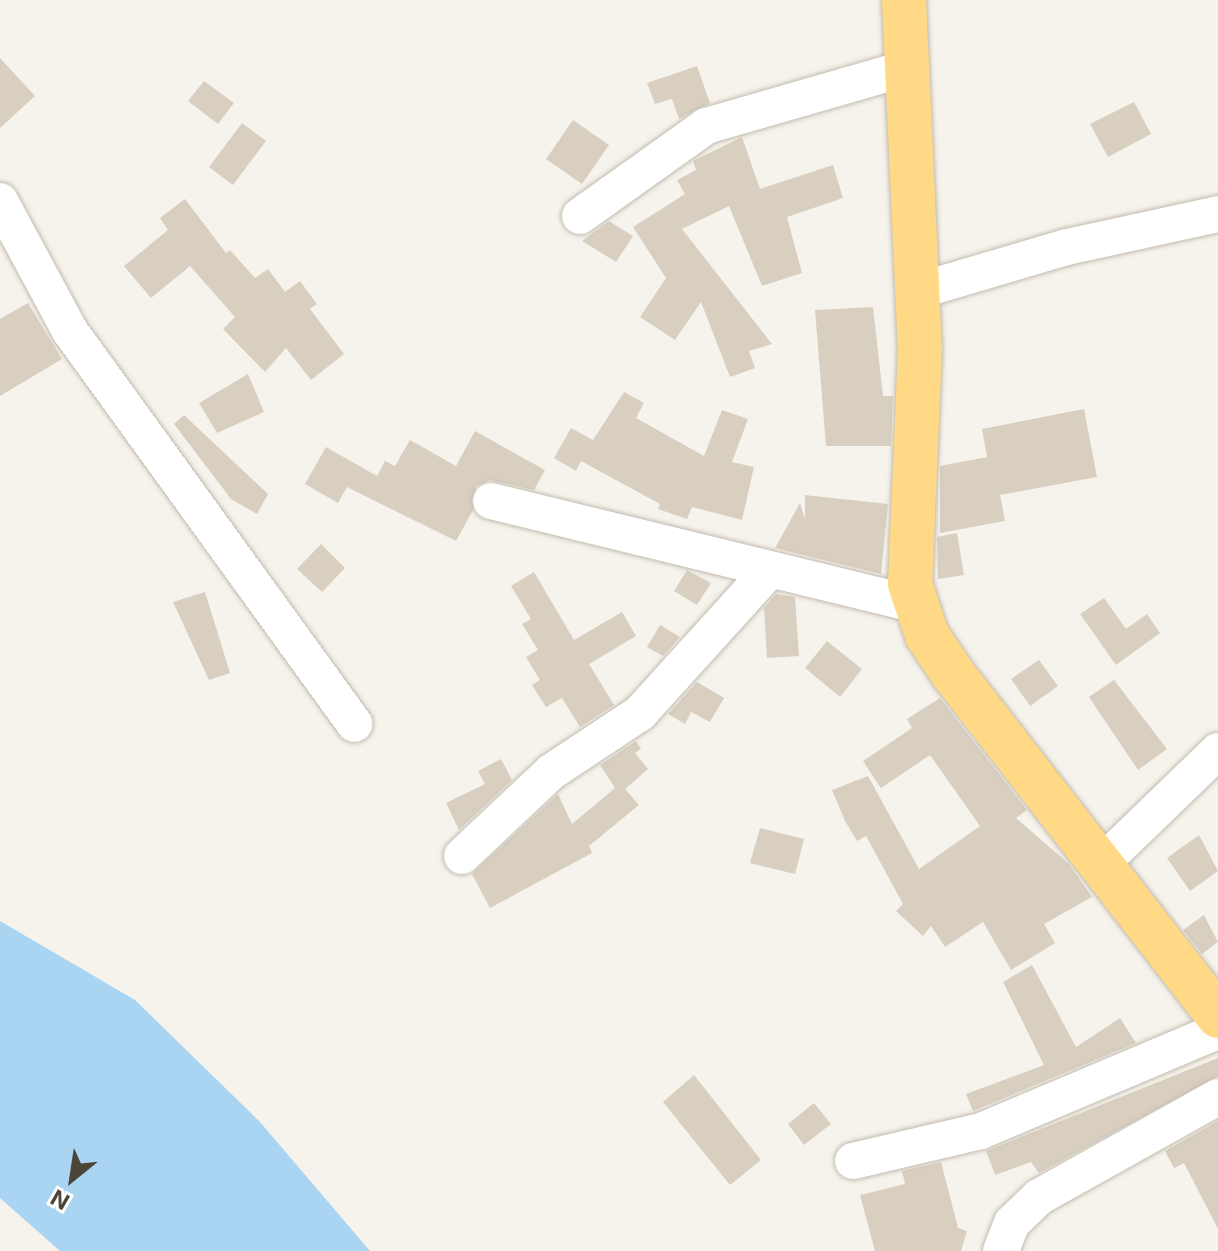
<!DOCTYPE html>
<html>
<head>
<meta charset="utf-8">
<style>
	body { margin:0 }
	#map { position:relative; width:1218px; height:1251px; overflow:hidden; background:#f6f3ec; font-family:Inter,sans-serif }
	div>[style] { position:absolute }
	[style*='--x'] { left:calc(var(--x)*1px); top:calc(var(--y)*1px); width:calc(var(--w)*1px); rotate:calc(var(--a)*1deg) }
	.water>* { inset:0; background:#a9d4f2 }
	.building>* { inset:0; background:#d8cfc1 }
	.roads { filter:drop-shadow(0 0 2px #c2bbae) drop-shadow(0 0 2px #c2bbae) }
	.minor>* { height:36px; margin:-18px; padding:0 18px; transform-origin:18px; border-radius:18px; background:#fff }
	.trunk>* { height:44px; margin:-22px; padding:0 22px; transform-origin:22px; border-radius:22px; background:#ffd985 }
	span { translate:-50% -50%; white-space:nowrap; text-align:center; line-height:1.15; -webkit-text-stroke:6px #fff; paint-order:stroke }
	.north { position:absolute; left:32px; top:1139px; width:80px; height:80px; -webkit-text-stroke:6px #fff; paint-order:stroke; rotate:210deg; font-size:22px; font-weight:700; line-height:32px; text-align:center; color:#4b4439 }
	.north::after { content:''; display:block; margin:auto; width:28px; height:36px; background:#4b4439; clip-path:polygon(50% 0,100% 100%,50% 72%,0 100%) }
</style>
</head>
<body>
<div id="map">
	<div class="water">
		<div style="clip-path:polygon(0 921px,135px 1000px,260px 1122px,370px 1251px,60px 1251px,0 1198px)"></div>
	</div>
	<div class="building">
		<div style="clip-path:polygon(0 58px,35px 96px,0 128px)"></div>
		<div style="clip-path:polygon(697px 66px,710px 103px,679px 119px,672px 99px,655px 104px,647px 83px)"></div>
		<div style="clip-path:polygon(204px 81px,234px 103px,218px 124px,188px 101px)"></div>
		<div style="clip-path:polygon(1134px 102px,1151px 134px,1108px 157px,1090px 124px)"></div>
		<div style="clip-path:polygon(573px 120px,609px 145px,582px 184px,546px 159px)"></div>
		<div style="clip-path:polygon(242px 123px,266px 141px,233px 185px,209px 167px)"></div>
		<div style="clip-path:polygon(742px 137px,760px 189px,833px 165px,843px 198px,787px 217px,802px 273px,762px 286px,729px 206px,682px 229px,772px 344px,749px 351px,755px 368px,730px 377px,701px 302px,675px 340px,640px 317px,666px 278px,633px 227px,685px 194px,677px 180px,696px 170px,693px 161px)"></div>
		<div style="clip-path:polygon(185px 199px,226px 253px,230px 250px,255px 278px,268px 269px,285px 292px,300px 281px,317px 304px,310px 309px,344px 354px,311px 380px,286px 348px,265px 372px,223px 329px,235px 317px,190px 266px,151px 298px,124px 266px,168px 230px,160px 218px)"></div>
		<div style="clip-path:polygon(609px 221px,633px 236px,616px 262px,582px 241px)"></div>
		<div style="clip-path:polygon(28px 303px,62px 359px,0 396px,0 319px)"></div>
		<div style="clip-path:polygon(873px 307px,883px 396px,893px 396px,891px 446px,826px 446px,815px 310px)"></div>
		<div style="clip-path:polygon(248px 374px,264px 412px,217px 433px,199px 403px)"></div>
		<div style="clip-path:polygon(624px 392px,644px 403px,636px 418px,704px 456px,722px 410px,748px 419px,732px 462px,754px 467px,742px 520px,692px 507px,687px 519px,658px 509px,660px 504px,581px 461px,576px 471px,554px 458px,571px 428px,593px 440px)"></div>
		<div style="clip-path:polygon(1084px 409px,1097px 477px,1000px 495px,1005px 521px,940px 533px,940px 466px,987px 457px,982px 429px)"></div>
		<div style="clip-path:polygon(184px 415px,268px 494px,257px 514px,231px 499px,174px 424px)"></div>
		<div style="clip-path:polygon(475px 431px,545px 470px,534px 490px,490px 480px,476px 486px,473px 510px,456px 541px,347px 487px,338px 503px,305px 484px,326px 447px,377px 476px,385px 461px,395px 466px,410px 440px,456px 466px)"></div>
		<div style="clip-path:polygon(805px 495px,888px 504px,881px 574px,775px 548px,800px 503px,805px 519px)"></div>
		<div style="clip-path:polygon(957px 533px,964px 575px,938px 579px,937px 537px)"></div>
		<div style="clip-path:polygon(321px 544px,345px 568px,322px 592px,297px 569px)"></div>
		<div style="clip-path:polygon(687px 570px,711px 583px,697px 605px,674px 591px)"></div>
		<div style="clip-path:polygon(534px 572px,574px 640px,622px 612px,636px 636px,589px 664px,614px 705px,580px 727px,562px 698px,546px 707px,532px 685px,540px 680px,526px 657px,538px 650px,522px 624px,531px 619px,511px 586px)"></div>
		<div style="clip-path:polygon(205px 592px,230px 673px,209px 680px,173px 602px)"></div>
		<div style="clip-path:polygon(776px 594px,795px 597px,799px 656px,767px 658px,764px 608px)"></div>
		<div style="clip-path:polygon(1104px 598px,1126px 629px,1147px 614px,1160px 633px,1116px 665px,1080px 614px)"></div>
		<div style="clip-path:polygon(660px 625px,680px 637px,663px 656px,647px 647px)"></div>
		<div style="clip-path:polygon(827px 641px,862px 669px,840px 697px,805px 668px)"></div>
		<div style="clip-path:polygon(1039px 660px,1058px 686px,1030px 706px,1011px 679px)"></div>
		<div style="clip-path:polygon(1114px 680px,1167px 749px,1138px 770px,1089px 697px)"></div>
		<div style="clip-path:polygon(697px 682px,724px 698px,710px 722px,691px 712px,685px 724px,668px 714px)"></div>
		<div style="clip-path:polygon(940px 698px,1027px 810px,1016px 818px,1069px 864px,1092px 897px,1044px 924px,1055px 943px,1011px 970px,983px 922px,945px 947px,931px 926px,923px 936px,896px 911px,903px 904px,866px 836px,857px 841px,845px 821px,832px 790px,868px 776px,919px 869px,980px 826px,930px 755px,881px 788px,863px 761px,912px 728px,907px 719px)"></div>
		<div style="clip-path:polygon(636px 741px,641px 749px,635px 753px,648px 769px,625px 789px,639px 805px,589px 846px,592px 853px,490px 908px,472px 874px,558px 794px,572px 824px,615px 788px,600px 765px)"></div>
		<div style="clip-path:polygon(501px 759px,512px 780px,459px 830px,446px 803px,485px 784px,478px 771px)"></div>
		<div style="clip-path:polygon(760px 828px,804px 839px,795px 874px,750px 863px)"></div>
		<div style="clip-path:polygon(1199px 835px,1218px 871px,1190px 891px,1167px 858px)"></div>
		<div style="clip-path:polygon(1204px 915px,1218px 942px,1202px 954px,1183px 930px)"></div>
		<div style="clip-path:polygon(1032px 965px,1076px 1047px,1120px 1018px,1136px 1043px,973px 1111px,966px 1094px,1044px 1065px,1003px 982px)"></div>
		<div style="clip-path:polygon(1218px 1058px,1218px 1076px,1039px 1173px,1031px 1162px,995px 1175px,986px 1151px)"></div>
		<div style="clip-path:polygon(694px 1075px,761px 1160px,730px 1185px,663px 1102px)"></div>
		<div style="clip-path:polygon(814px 1103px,831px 1124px,804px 1145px,788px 1124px)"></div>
		<div style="clip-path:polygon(1218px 1121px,1218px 1229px,1184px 1163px,1174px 1168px,1165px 1151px)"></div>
		<div style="clip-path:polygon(941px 1162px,958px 1228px,967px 1231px,961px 1251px,875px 1251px,860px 1195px,905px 1184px,902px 1171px)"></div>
	</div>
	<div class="roads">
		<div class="minor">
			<div style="--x:0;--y:201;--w:148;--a:61.7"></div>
			<div style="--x:70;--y:331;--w:485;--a:54.1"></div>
			<div style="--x:580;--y:216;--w:155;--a:-35.5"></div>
			<div style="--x:706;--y:126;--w:212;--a:-16.1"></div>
			<div style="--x:918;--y:291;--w:155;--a:-16.5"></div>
			<div style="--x:1067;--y:247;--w:155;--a:-12.3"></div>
			<div style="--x:491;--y:501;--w:439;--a:13.7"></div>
			<div style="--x:462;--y:856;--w:122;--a:-43.3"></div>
			<div style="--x:551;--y:772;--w:107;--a:-33.5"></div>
			<div style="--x:640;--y:713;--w:190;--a:-47.8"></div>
			<div style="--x:1100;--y:865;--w:164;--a:-44"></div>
			<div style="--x:853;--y:1161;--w:131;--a:-13.2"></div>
			<div style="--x:981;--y:1131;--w:257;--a:-22.9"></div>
			<div style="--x:1001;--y:1251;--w:30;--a:-69"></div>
			<div style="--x:1012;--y:1223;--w:37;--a:-44"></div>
			<div style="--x:1039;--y:1197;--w:205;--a:-29.2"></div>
		</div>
		<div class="trunk">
			<div style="--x:904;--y:0;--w:348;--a:87.4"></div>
			<div style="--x:920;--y:348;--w:236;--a:92.4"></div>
			<div style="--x:910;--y:584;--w:54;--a:71.6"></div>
			<div style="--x:927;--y:635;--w:47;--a:56.3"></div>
			<div style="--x:953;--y:674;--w:433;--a:52.2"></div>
		</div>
	</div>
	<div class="north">N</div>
</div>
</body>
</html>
